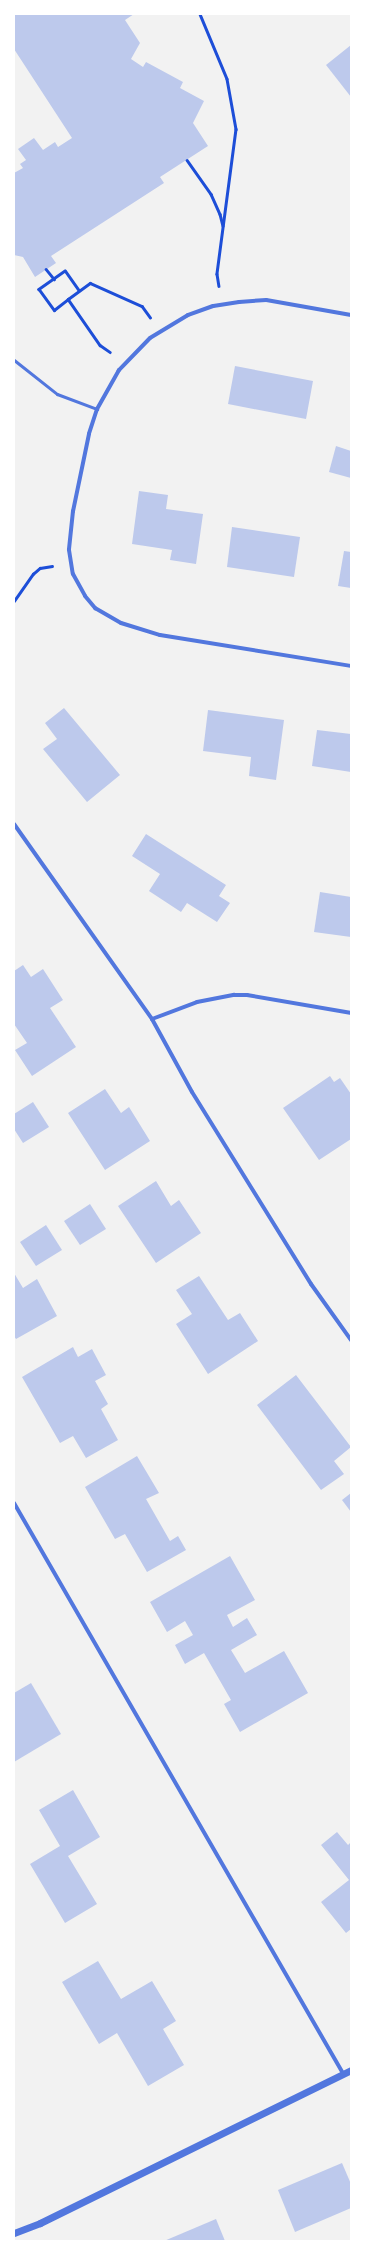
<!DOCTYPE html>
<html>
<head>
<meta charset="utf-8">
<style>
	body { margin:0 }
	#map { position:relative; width:365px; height:2255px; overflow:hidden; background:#f2f2f2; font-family:"PT Sans",sans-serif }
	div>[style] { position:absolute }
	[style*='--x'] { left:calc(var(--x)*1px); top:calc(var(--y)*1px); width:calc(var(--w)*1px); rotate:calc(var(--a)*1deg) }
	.building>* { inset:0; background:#bdc9ec }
	.path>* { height:2.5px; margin:-1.25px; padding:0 1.25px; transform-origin:1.25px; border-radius:1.25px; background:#1d4ed8 }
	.service>* { height:3px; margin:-1.5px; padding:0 1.5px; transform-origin:1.5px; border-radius:1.5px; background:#5277de }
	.minor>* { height:4px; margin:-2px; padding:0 2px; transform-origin:2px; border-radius:2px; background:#5277de }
	.tertiary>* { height:7px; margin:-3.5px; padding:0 3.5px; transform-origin:3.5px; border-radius:3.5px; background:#5277de }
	span { translate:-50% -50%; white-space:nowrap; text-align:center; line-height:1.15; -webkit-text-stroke:3px #fff; paint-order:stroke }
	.frame { position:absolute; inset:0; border:15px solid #fff; pointer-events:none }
</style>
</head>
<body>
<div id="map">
	<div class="building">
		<div style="clip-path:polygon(14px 14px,134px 14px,125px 20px,140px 43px,131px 59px,143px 67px,146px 62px,183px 82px,180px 88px,204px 101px,193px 123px,208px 146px,160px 177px,164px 183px,51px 256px,56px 263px,35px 277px,23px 257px,14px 255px,14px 173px,23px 168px,20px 164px,26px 160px,18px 149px,34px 138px,43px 150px,55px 142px,58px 147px,72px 138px,14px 49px)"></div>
		<div style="clip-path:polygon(351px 45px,351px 97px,326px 65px)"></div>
		<div style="clip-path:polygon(235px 366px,313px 381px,306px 419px,228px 404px)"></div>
		<div style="clip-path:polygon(336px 446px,351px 451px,351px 478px,329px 472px)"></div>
		<div style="clip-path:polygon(139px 491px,168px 495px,166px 509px,203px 514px,196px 564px,170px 560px,172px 550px,132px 544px)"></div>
		<div style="clip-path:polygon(232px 527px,300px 537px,294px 577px,227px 567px)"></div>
		<div style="clip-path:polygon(344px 551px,351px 552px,351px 588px,338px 586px)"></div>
		<div style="clip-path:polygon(64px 708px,120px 775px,87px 802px,43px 749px,57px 739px,45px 723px)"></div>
		<div style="clip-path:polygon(208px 710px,284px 720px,276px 780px,249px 776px,251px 757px,203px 751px)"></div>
		<div style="clip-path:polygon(317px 730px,351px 734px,351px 772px,312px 766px)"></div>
		<div style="clip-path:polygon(146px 834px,226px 885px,219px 896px,230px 903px,217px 922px,187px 903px,181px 912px,149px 891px,160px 874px,132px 856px)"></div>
		<div style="clip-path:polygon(320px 892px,351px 897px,351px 937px,314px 932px)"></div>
		<div style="clip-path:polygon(23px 965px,31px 977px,43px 969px,63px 1000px,50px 1008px,76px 1047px,32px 1076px,15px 1050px,27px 1043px,14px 1024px,14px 971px)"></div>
		<div style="clip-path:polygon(330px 1076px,334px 1082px,340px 1078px,351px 1094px,351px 1139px,319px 1160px,283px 1108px)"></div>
		<div style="clip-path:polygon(105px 1089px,121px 1113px,129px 1107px,150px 1141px,105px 1170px,68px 1113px)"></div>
		<div style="clip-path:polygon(33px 1102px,49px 1127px,23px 1143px,14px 1129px,14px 1114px)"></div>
		<div style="clip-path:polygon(156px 1181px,171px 1206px,179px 1200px,201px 1233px,156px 1263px,118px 1206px)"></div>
		<div style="clip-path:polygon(90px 1204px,106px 1229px,80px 1245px,64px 1221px)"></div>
		<div style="clip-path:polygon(46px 1225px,62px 1250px,36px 1266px,20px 1242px)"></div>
		<div style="clip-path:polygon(14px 1273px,23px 1288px,37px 1279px,57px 1316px,16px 1339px,14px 1336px)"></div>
		<div style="clip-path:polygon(199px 1276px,228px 1320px,240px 1313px,258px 1341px,208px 1374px,176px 1324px,192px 1314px,176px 1290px)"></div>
		<div style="clip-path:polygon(73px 1347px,78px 1357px,92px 1349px,106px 1375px,95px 1381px,108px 1404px,101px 1409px,118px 1440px,86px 1458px,73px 1436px,60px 1443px,22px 1377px)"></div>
		<div style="clip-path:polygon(296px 1375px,351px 1447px,334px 1461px,344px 1474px,321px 1490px,257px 1405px)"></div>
		<div style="clip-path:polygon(137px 1456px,159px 1493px,146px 1499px,170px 1541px,178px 1536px,186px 1550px,147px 1572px,125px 1534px,115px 1539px,85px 1487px)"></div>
		<div style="clip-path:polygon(351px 1493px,351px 1512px,342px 1500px)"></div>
		<div style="clip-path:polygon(230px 1556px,255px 1600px,227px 1615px,233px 1627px,247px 1618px,257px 1635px,231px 1650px,245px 1673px,284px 1651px,308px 1693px,240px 1732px,224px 1704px,231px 1700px,204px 1653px,185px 1664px,175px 1645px,193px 1635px,185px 1621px,167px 1632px,150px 1602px)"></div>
		<div style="clip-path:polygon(31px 1683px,61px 1734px,14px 1762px,14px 1693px)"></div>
		<div style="clip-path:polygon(73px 1790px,100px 1837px,68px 1856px,97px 1904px,65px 1923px,30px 1864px,60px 1846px,39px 1810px)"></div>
		<div style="clip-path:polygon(337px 1832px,348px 1845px,351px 1842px,351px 1929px,346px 1933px,321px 1902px,349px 1880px,321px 1845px)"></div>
		<div style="clip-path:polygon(98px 1961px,121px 1999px,152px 1981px,176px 2021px,163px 2029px,184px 2065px,148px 2086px,117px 2033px,99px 2044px,62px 1982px)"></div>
		<div style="clip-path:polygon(342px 2163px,351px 2184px,351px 2208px,295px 2232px,278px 2190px)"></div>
		<div style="clip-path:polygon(216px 2219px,225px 2241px,164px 2241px)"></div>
	</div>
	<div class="path">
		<div style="--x:200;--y:14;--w:70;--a:67.4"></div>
		<div style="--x:227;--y:79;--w:51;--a:79.8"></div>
		<div style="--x:236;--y:129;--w:146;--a:97.5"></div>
		<div style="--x:217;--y:274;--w:12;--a:81"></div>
		<div style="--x:187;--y:160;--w:42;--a:54.8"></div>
		<div style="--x:211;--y:194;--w:22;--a:66"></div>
		<div style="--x:220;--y:214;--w:12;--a:76"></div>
		<div style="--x:46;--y:269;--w:13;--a:51"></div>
		<div style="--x:79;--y:291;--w:24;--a:-125"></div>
		<div style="--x:65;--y:271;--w:32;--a:145"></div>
		<div style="--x:39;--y:289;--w:26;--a:54"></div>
		<div style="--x:54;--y:310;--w:18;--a:-38"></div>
		<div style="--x:68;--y:299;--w:56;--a:55.2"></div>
		<div style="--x:100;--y:345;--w:12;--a:35"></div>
		<div style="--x:68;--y:299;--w:27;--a:-36"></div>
		<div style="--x:90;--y:283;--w:57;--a:23.9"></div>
		<div style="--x:142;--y:306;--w:14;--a:54"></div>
		<div style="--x:14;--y:601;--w:33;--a:-55"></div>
		<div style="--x:33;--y:574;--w:9;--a:-41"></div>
		<div style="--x:40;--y:568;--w:12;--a:-9"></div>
	</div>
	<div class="service">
		<div style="--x:14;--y:360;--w:55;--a:38.3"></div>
		<div style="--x:57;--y:394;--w:43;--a:20.6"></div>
	</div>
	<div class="minor">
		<div style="--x:351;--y:315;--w:86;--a:-170"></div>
		<div style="--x:266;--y:300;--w:27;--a:176"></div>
		<div style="--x:239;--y:302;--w:26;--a:171"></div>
		<div style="--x:213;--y:306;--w:27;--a:160"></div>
		<div style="--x:188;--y:315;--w:44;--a:148.8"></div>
		<div style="--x:150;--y:338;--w:45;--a:134.1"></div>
		<div style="--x:119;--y:370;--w:45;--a:119.4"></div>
		<div style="--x:97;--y:409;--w:26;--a:108"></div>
		<div style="--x:89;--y:434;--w:79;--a:101.7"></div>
		<div style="--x:73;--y:511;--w:39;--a:96"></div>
		<div style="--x:69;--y:550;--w:24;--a:81"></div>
		<div style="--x:73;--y:574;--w:25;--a:61"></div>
		<div style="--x:85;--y:596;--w:16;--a:50"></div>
		<div style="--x:95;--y:608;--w:30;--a:30"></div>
		<div style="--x:121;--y:623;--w:41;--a:17.1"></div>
		<div style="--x:160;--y:635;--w:193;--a:9.2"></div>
		<div style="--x:14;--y:824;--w:239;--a:54.7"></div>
		<div style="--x:152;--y:1019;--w:83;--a:61.3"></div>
		<div style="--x:192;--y:1092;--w:226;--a:58.2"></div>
		<div style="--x:311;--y:1284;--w:69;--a:54.5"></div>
		<div style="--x:152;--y:1019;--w:48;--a:-20.7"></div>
		<div style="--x:197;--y:1002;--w:38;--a:-11"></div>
		<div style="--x:234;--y:995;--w:13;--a:0"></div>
		<div style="--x:247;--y:995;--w:106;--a:9.8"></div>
		<div style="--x:14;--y:1503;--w:660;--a:60.02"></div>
	</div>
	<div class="tertiary">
		<div style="--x:14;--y:2233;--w:28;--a:-21"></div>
		<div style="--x:40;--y:2223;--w:347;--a:-26.2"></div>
	</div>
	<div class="frame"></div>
</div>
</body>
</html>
